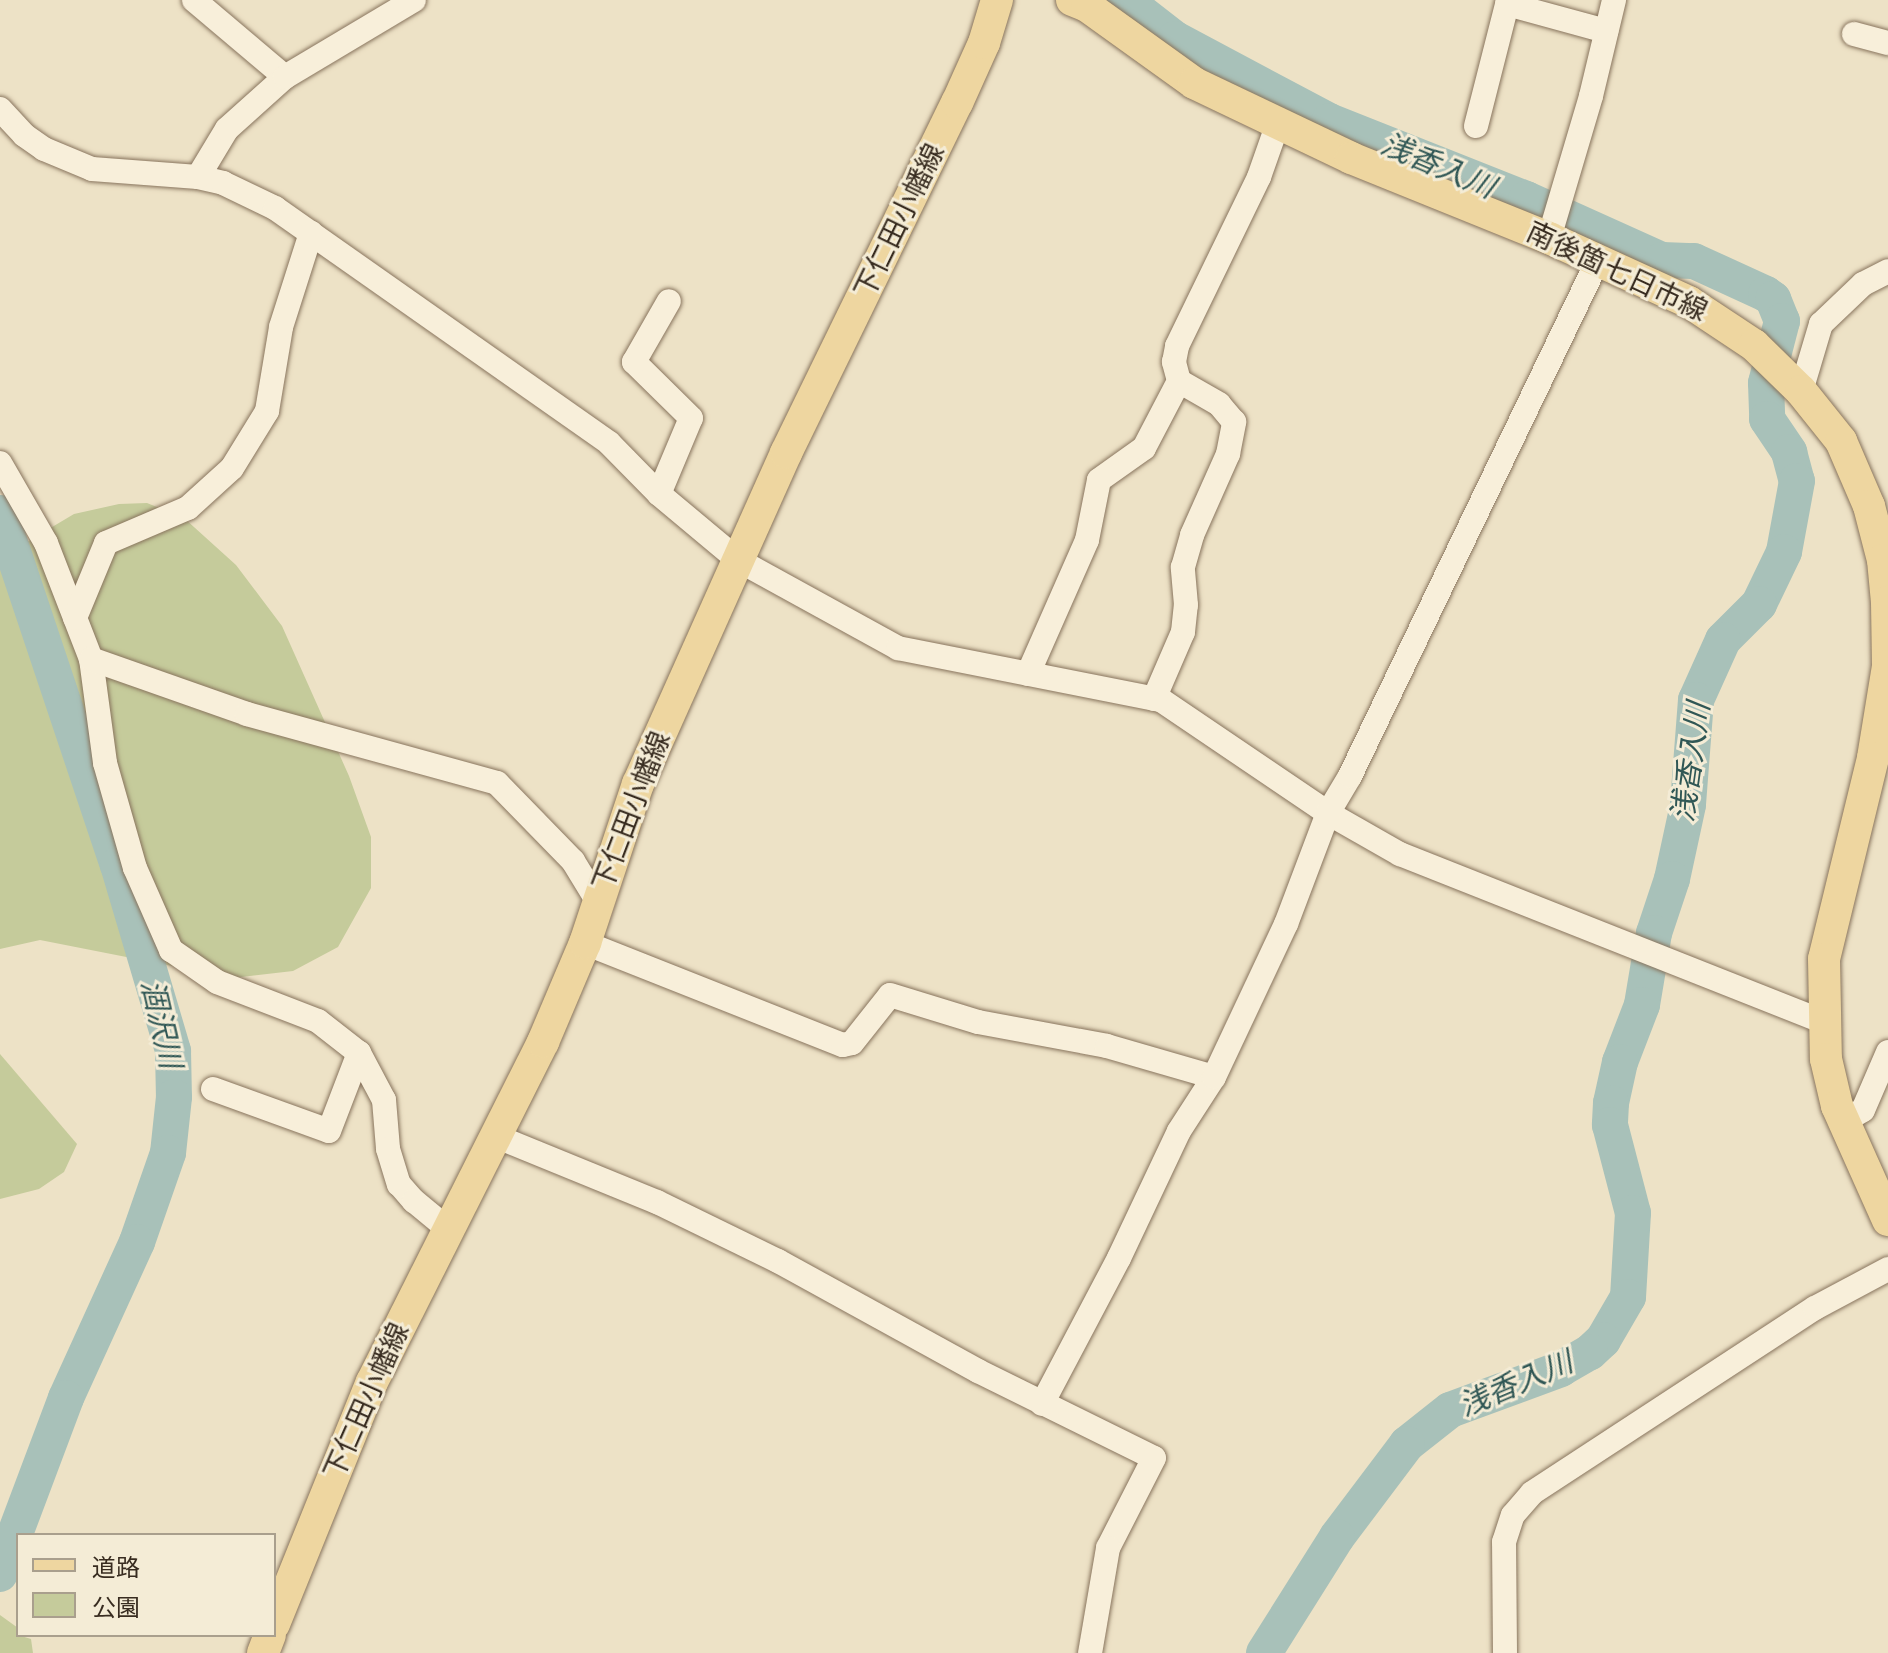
<!DOCTYPE html>
<html>
<head>
<meta charset="utf-8">
<style>
	body { margin:0 }
	#map { position:relative; width:1888px; height:1653px; overflow:hidden; background:#ede2c6; font-family:"Roboto Serif","Noto Sans JP",serif }
	div>[style] { position:absolute }
	[style*='--x'] { left:calc(var(--x)*1px); top:calc(var(--y)*1px); width:calc(var(--w)*1px); rotate:calc(var(--a)*1deg) }
	.green>* { inset:0; background:#c5cb9b }
	.river>* { height:36px; margin:-18px; padding:0 18px; transform-origin:18px; border-radius:18px; background:#a8c1b9 }
	.roads { filter:drop-shadow(0 0 2px #88745d) drop-shadow(0 0 2px #88745d) }
	.minor>* { height:24px; margin:-12px; padding:0 12px; transform-origin:12px; border-radius:12px; background:#f8efda }
	.major>* { height:32px; margin:-16px; padding:0 16px; transform-origin:16px; border-radius:16px; background:#eed6a0 }
	span { translate:-50% -50%; white-space:nowrap; text-align:center; line-height:1.15; -webkit-text-stroke:6px #f4ecd6; paint-order:stroke }
	.street-label { font-size:28px; color:#382c20 }
	.water-label { font-size:30px; color:#305755; font-style:italic }
	.legend { position:absolute; left:16px; top:1533px; width:260px; height:104px; box-sizing:border-box; background:#f4ecd6; border:2px solid #a99f8d; margin:0; padding:10px 14px; list-style:none; font-size:24px; color:#382c20 }
	.legend li { display:flex; align-items:center; gap:16px; height:40px }
	.legend b { width:40px; border:2px solid #a99f8d }
</style>
</head>
<body>
<div id="map">
	<div class="green">
		<div style="clip-path:polygon(147px 503px,184px 518px,236px 565px,282px 626px,349px 776px,371px 837px,371px 888px,338px 947px,293px 971px,233px 978px,40px 940px,0 949px,0 558px,74px 514px,119px 504px)"></div>
		<div style="clip-path:polygon(0 1054px,77px 1144px,64px 1172px,39px 1189px,0 1199px)"></div>
		<div style="clip-path:polygon(0 1615px,18px 1628px,18px 1635px,31px 1639px,33px 1653px,0 1653px)"></div>
	</div>
	<div class="river">
		<div style="--x:1125;--y:0;--w:63;--a:38"></div>
		<div style="--x:1175;--y:39;--w:174;--a:28"></div>
		<div style="--x:1329;--y:121;--w:212;--a:21.6"></div>
		<div style="--x:1526;--y:199;--w:149;--a:24.2"></div>
		<div style="--x:1662;--y:260;--w:32;--a:2"></div>
		<div style="--x:1694;--y:261;--w:79;--a:24.6"></div>
		<div style="--x:1766;--y:294;--w:9;--a:36"></div>
		<div style="--x:1773;--y:299;--w:24;--a:68"></div>
		<div style="--x:1782;--y:321;--w:64;--a:104.5"></div>
		<div style="--x:1766;--y:383;--w:36;--a:88"></div>
		<div style="--x:1767;--y:419;--w:40;--a:56"></div>
		<div style="--x:1789;--y:452;--w:30;--a:75"></div>
		<div style="--x:1797;--y:481;--w:72;--a:100.4"></div>
		<div style="--x:1784;--y:552;--w:58;--a:115.7"></div>
		<div style="--x:1759;--y:604;--w:51;--a:135"></div>
		<div style="--x:1723;--y:640;--w:66;--a:114.2"></div>
		<div style="--x:1696;--y:700;--w:105;--a:94.4"></div>
		<div style="--x:1688;--y:805;--w:76;--a:102.2"></div>
		<div style="--x:1672;--y:879;--w:57;--a:108.4"></div>
		<div style="--x:1654;--y:933;--w:73;--a:99.5"></div>
		<div style="--x:1642;--y:1005;--w:61;--a:111.1"></div>
		<div style="--x:1620;--y:1062;--w:42;--a:102.4"></div>
		<div style="--x:1611;--y:1103;--w:22;--a:93"></div>
		<div style="--x:1610;--y:1125;--w:91;--a:75.4"></div>
		<div style="--x:1633;--y:1213;--w:84;--a:93.4"></div>
		<div style="--x:1628;--y:1297;--w:50;--a:120.2"></div>
		<div style="--x:1603;--y:1340;--w:18;--a:137"></div>
		<div style="--x:1590;--y:1352;--w:34;--a:150"></div>
		<div style="--x:1561;--y:1369;--w:118;--a:159.7"></div>
		<div style="--x:1450;--y:1410;--w:55;--a:141.7"></div>
		<div style="--x:1407;--y:1444;--w:116;--a:127"></div>
		<div style="--x:1337;--y:1537;--w:137;--a:122.2"></div>
		<div style="--x:0;--y:513;--w:371;--a:71.5"></div>
		<div style="--x:118;--y:865;--w:194;--a:73.5"></div>
		<div style="--x:173;--y:1051;--w:46;--a:88.8"></div>
		<div style="--x:174;--y:1097;--w:56;--a:96.1"></div>
		<div style="--x:168;--y:1153;--w:94;--a:109.2"></div>
		<div style="--x:137;--y:1242;--w:171;--a:114.5"></div>
		<div style="--x:66;--y:1398;--w:188;--a:110.6"></div>
	</div>
	<div class="roads">
		<div class="minor">
			<div style="--x:194;--y:0;--w:119;--a:40.2"></div>
			<div style="--x:1854;--y:34;--w:35;--a:15"></div>
			<div style="--x:0;--y:109;--w:35;--a:47"></div>
			<div style="--x:24;--y:135;--w:24;--a:35"></div>
			<div style="--x:44;--y:149;--w:52;--a:22.6"></div>
			<div style="--x:92;--y:169;--w:106;--a:4.3"></div>
			<div style="--x:198;--y:177;--w:26;--a:13"></div>
			<div style="--x:223;--y:183;--w:58;--a:25.7"></div>
			<div style="--x:275;--y:208;--w:408;--a:35.1"></div>
			<div style="--x:609;--y:443;--w:71;--a:45.6"></div>
			<div style="--x:659;--y:494;--w:103;--a:39.9"></div>
			<div style="--x:738;--y:560;--w:183;--a:28.8"></div>
			<div style="--x:898;--y:648;--w:268;--a:11.2"></div>
			<div style="--x:1161;--y:700;--w:202;--a:34.1"></div>
			<div style="--x:1328;--y:813;--w:83;--a:29.7"></div>
			<div style="--x:1400;--y:854;--w:456;--a:21.6"></div>
			<div style="--x:1476;--y:126;--w:126;--a:-75.7"></div>
			<div style="--x:1507;--y:4;--w:103;--a:15.3"></div>
			<div style="--x:198;--y:177;--w:56;--a:-58.9"></div>
			<div style="--x:227;--y:129;--w:78;--a:-41.9"></div>
			<div style="--x:285;--y:77;--w:150;--a:-30.8"></div>
			<div style="--x:1549;--y:238;--w:148;--a:-73.5"></div>
			<div style="--x:1591;--y:96;--w:99;--a:-76.5"></div>
			<div style="--x:1801;--y:391;--w:70;--a:-73.4"></div>
			<div style="--x:1821;--y:324;--w:58;--a:-43.6"></div>
			<div style="--x:1863;--y:284;--w:28;--a:-27"></div>
			<div style="--x:0;--y:463;--w:92;--a:60.1"></div>
			<div style="--x:46;--y:543;--w:124;--a:68.8"></div>
			<div style="--x:91;--y:659;--w:105;--a:82.3"></div>
			<div style="--x:105;--y:763;--w:109;--a:74.1"></div>
			<div style="--x:135;--y:868;--w:90;--a:66.3"></div>
			<div style="--x:171;--y:950;--w:56;--a:34.8"></div>
			<div style="--x:217;--y:982;--w:108;--a:21.1"></div>
			<div style="--x:318;--y:1021;--w:52;--a:38"></div>
			<div style="--x:359;--y:1053;--w:53;--a:62"></div>
			<div style="--x:384;--y:1100;--w:49;--a:85.3"></div>
			<div style="--x:388;--y:1149;--w:37;--a:73"></div>
			<div style="--x:399;--y:1184;--w:23;--a:49"></div>
			<div style="--x:414;--y:1201;--w:45;--a:39.6"></div>
			<div style="--x:659;--y:494;--w:82;--a:-67.2"></div>
			<div style="--x:691;--y:418;--w:80;--a:-135.5"></div>
			<div style="--x:634;--y:362;--w:70;--a:-60.2"></div>
			<div style="--x:75;--y:618;--w:81;--a:-67.5"></div>
			<div style="--x:106;--y:543;--w:89;--a:-23.1"></div>
			<div style="--x:188;--y:508;--w:59;--a:-42.3"></div>
			<div style="--x:232;--y:468;--w:67;--a:-58.4"></div>
			<div style="--x:267;--y:411;--w:85;--a:-80.5"></div>
			<div style="--x:281;--y:327;--w:99;--a:-72.3"></div>
			<div style="--x:91;--y:659;--w:165;--a:19.4"></div>
			<div style="--x:247;--y:714;--w:259;--a:15.4"></div>
			<div style="--x:497;--y:783;--w:109;--a:45.7"></div>
			<div style="--x:573;--y:861;--w:48;--a:58.6"></div>
			<div style="--x:1028;--y:674;--w:146;--a:-66.2"></div>
			<div style="--x:1087;--y:540;--w:61;--a:-78.7"></div>
			<div style="--x:1099;--y:480;--w:55;--a:-35.4"></div>
			<div style="--x:1144;--y:448;--w:76;--a:-62.4"></div>
			<div style="--x:1154;--y:699;--w:73;--a:-66.6"></div>
			<div style="--x:1183;--y:632;--w:27;--a:-84"></div>
			<div style="--x:1186;--y:605;--w:38;--a:-95"></div>
			<div style="--x:1183;--y:567;--w:33;--a:-74"></div>
			<div style="--x:1192;--y:535;--w:89;--a:-66"></div>
			<div style="--x:1228;--y:454;--w:33;--a:-79"></div>
			<div style="--x:1234;--y:422;--w:23;--a:-130"></div>
			<div style="--x:1219;--y:404;--w:46;--a:-150.1"></div>
			<div style="--x:1179;--y:381;--w:20;--a:-105"></div>
			<div style="--x:1174;--y:362;--w:16;--a:-79"></div>
			<div style="--x:1177;--y:346;--w:188;--a:-64.1"></div>
			<div style="--x:1259;--y:177;--w:57;--a:-70.6"></div>
			<div style="--x:585;--y:943;--w:277;--a:21.6"></div>
			<div style="--x:843;--y:1045;--w:9;--a:-13"></div>
			<div style="--x:852;--y:1043;--w:61;--a:-51.6"></div>
			<div style="--x:890;--y:995;--w:92;--a:17.1"></div>
			<div style="--x:978;--y:1022;--w:131;--a:10.5"></div>
			<div style="--x:1107;--y:1046;--w:111;--a:16.2"></div>
			<div style="--x:213;--y:1089;--w:123;--a:19.9"></div>
			<div style="--x:329;--y:1131;--w:84;--a:-69"></div>
			<div style="--x:1843;--y:1122;--w:23;--a:-31"></div>
			<div style="--x:1863;--y:1110;--w:63;--a:-66.7"></div>
			<div style="--x:495;--y:1136;--w:175;--a:22.2"></div>
			<div style="--x:657;--y:1202;--w:135;--a:26"></div>
			<div style="--x:778;--y:1261;--w:228;--a:28.8"></div>
			<div style="--x:978;--y:1371;--w:196;--a:26.3"></div>
			<div style="--x:1154;--y:1458;--w:101;--a:117.1"></div>
			<div style="--x:1108;--y:1548;--w:107;--a:99.7"></div>
			<div style="--x:1042;--y:1404;--w:165;--a:-62.2"></div>
			<div style="--x:1119;--y:1258;--w:140;--a:-64.7"></div>
			<div style="--x:1179;--y:1131;--w:64;--a:-57.1"></div>
			<div style="--x:1214;--y:1077;--w:169;--a:-64.8"></div>
			<div style="--x:1286;--y:924;--w:119;--a:-69.3"></div>
			<div style="--x:1328;--y:813;--w:43;--a:-59.3"></div>
			<div style="--x:1350;--y:776;--w:573;--a:-64.33"></div>
			<div style="--x:1505;--y:1653;--w:111;--a:-90.5"></div>
			<div style="--x:1504;--y:1542;--w:28;--a:-72"></div>
			<div style="--x:1513;--y:1515;--w:29;--a:-49"></div>
			<div style="--x:1532;--y:1493;--w:338;--a:-33.2"></div>
			<div style="--x:1815;--y:1308;--w:83;--a:-28.1"></div>
		</div>
		<div class="major">
			<div style="--x:1072;--y:0;--w:16;--a:22"></div>
			<div style="--x:1087;--y:6;--w:132;--a:35.7"></div>
			<div style="--x:1194;--y:83;--w:174;--a:25.5"></div>
			<div style="--x:1351;--y:158;--w:214;--a:22"></div>
			<div style="--x:1549;--y:238;--w:154;--a:24.6"></div>
			<div style="--x:1689;--y:302;--w:78;--a:33.5"></div>
			<div style="--x:1754;--y:345;--w:66;--a:44.4"></div>
			<div style="--x:1801;--y:391;--w:64;--a:51.3"></div>
			<div style="--x:1841;--y:441;--w:71;--a:66.7"></div>
			<div style="--x:1869;--y:506;--w:56;--a:75.5"></div>
			<div style="--x:1883;--y:560;--w:42;--a:84.6"></div>
			<div style="--x:1887;--y:602;--w:64;--a:89.1"></div>
			<div style="--x:1888;--y:666;--w:93;--a:99.3"></div>
			<div style="--x:1873;--y:758;--w:207;--a:103.7"></div>
			<div style="--x:1824;--y:959;--w:100;--a:88.9"></div>
			<div style="--x:1826;--y:1059;--w:48;--a:76.8"></div>
			<div style="--x:1837;--y:1106;--w:125;--a:65.9"></div>
			<div style="--x:274;--y:1624;--w:261;--a:-68"></div>
			<div style="--x:372;--y:1382;--w:381;--a:-63.3"></div>
			<div style="--x:543;--y:1042;--w:108;--a:-67"></div>
			<div style="--x:585;--y:943;--w:168;--a:-71.6"></div>
			<div style="--x:638;--y:784;--w:363;--a:-65.9"></div>
			<div style="--x:786;--y:453;--w:390;--a:-64"></div>
			<div style="--x:957;--y:103;--w:66;--a:-65.8"></div>
			<div style="--x:984;--y:43;--w:45;--a:-73.2"></div>
			<div style="--x:263;--y:1653;--w:19;--a:-69"></div>
		</div>
	</div>
	<div class="street-label">
		<span style="left:900px;top:221px;rotate:-64deg">下仁田小幡線</span>
		<span style="left:1617px;top:272px;rotate:25deg">南後箇七日市線</span>
		<span style="left:632px;top:811px;rotate:-69deg">下仁田小幡線</span>
		<span style="left:367px;top:1401px;rotate:-66deg">下仁田小幡線</span>
	</div>
	<div class="water-label">
		<span style="left:1438px;top:166px;rotate:23deg">浅香入川</span>
		<span style="left:1691px;top:762px;rotate:-82deg">浅香入川</span>
		<span style="left:161px;top:1024px;rotate:77deg">涸沢川</span>
		<span style="left:1516px;top:1384px;rotate:-23deg">浅香入川</span>
	</div>
	<ul class="legend">
	<li><b style="height:10px;background:#eed6a0"></b>道路</li>
	<li><b style="height:22px;background:#c5cb9b"></b>公園</li>
	</ul>
</div>
</body>
</html>
